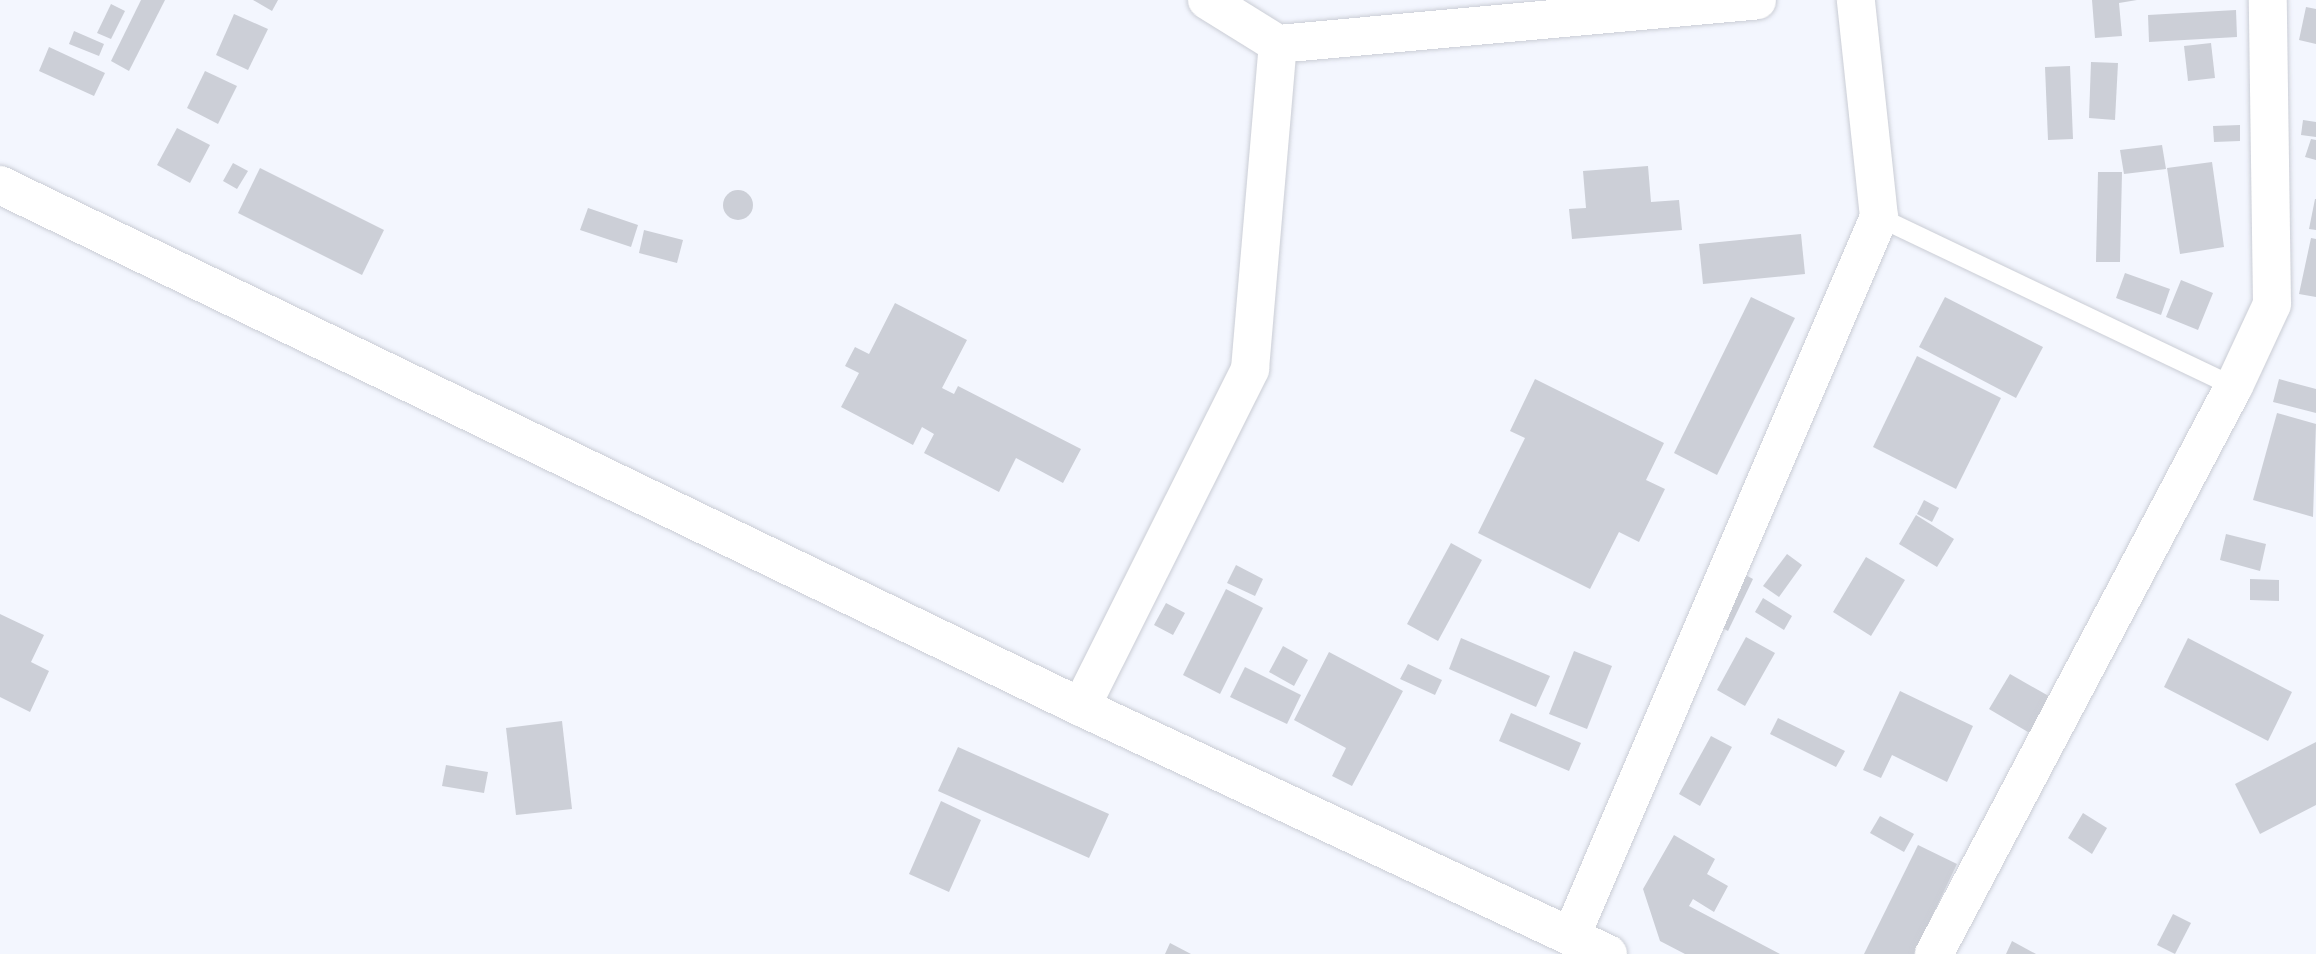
<!DOCTYPE html>
<html>
<head>
<meta charset="utf-8">
<style>
	body { margin:0 }
	#map { position:relative; width:2316px; height:954px; overflow:hidden; background:#f3f6fe; font-family:"Roboto Condensed",sans-serif }
	div>[style] { position:absolute }
	[style*='--x'] { left:calc(var(--x)*1px); top:calc(var(--y)*1px); width:calc(var(--w)*1px); rotate:calc(var(--a)*1deg) }
	.building>* { inset:0; background:#cccfd7 }
	.round { border-radius:50% }
	.roads { filter:drop-shadow(0 0 2px #cacdd5) drop-shadow(0 0 2px #cacdd5) }
	.service>* { height:19px; margin:-9.5px; padding:0 9.5px; transform-origin:9.5px; border-radius:9.5px; background:#fff }
	.minor>* { height:38px; margin:-19px; padding:0 19px; transform-origin:19px; border-radius:19px; background:#fff }
	span { translate:-50% -50%; white-space:nowrap; text-align:center; line-height:1.15; -webkit-text-stroke:7px #f3f6fe; paint-order:stroke }
</style>
</head>
<body>
<div id="map">
	<div class="building">
		<div style="clip-path:polygon(141px 0,165px 0,129px 71px,111px 61px)"></div>
		<div style="clip-path:polygon(253px 0,278px 0,272px 11px)"></div>
		<div style="clip-path:polygon(2092px 0,2137px 0,2119px 3px,2122px 36px,2095px 38px)"></div>
		<div style="clip-path:polygon(111px 4px,125px 11px,111px 39px,97px 33px)"></div>
		<div style="clip-path:polygon(2306px 7px,2316px 9px,2316px 44px,2299px 40px)"></div>
		<div style="clip-path:polygon(2236px 10px,2237px 37px,2149px 42px,2148px 15px)"></div>
		<div style="clip-path:polygon(234px 14px,268px 29px,248px 70px,216px 55px)"></div>
		<div style="clip-path:polygon(74px 31px,104px 44px,99px 56px,69px 44px)"></div>
		<div style="clip-path:polygon(2211px 43px,2215px 78px,2188px 81px,2184px 46px)"></div>
		<div style="clip-path:polygon(49px 47px,105px 73px,94px 96px,39px 71px)"></div>
		<div style="clip-path:polygon(2091px 62px,2118px 63px,2115px 120px,2089px 118px)"></div>
		<div style="clip-path:polygon(2070px 66px,2073px 139px,2048px 140px,2045px 67px)"></div>
		<div style="clip-path:polygon(205px 71px,237px 86px,218px 124px,187px 108px)"></div>
		<div style="clip-path:polygon(2303px 120px,2316px 122px,2316px 137px,2301px 135px)"></div>
		<div style="clip-path:polygon(2240px 125px,2240px 141px,2214px 142px,2213px 126px)"></div>
		<div style="clip-path:polygon(177px 128px,210px 145px,190px 183px,157px 165px)"></div>
		<div style="clip-path:polygon(2311px 139px,2316px 140px,2316px 160px,2305px 157px)"></div>
		<div style="clip-path:polygon(2162px 145px,2166px 169px,2124px 174px,2120px 150px)"></div>
		<div style="clip-path:polygon(2212px 162px,2224px 247px,2180px 254px,2167px 168px)"></div>
		<div style="clip-path:polygon(233px 163px,248px 171px,237px 189px,223px 181px)"></div>
		<div style="clip-path:polygon(1648px 166px,1651px 202px,1679px 200px,1682px 230px,1572px 239px,1569px 209px,1586px 208px,1583px 171px)"></div>
		<div style="clip-path:polygon(260px 168px,384px 230px,362px 275px,238px 213px)"></div>
		<div style="clip-path:polygon(2098px 172px,2122px 172px,2120px 262px,2096px 262px)"></div>
		<div class="round" style="left:723px;top:190px;width:30px;height:30px"></div>
		<div style="clip-path:polygon(2315px 199px,2316px 199px,2316px 230px,2309px 229px)"></div>
		<div style="clip-path:polygon(588px 208px,638px 225px,631px 247px,580px 230px)"></div>
		<div style="clip-path:polygon(644px 230px,683px 240px,677px 263px,639px 253px)"></div>
		<div style="clip-path:polygon(1801px 234px,1805px 274px,1703px 284px,1699px 244px)"></div>
		<div style="clip-path:polygon(2311px 238px,2316px 239px,2316px 297px,2299px 294px)"></div>
		<div style="clip-path:polygon(2125px 273px,2170px 289px,2161px 315px,2116px 298px)"></div>
		<div style="clip-path:polygon(2181px 280px,2213px 293px,2198px 330px,2166px 317px)"></div>
		<div style="clip-path:polygon(1751px 297px,1795px 318px,1717px 475px,1674px 453px)"></div>
		<div style="clip-path:polygon(1945px 297px,2043px 347px,2016px 398px,1919px 347px)"></div>
		<div style="clip-path:polygon(895px 303px,967px 340px,942px 388px,954px 394px,958px 386px,1081px 449px,1063px 483px,1016px 458px,999px 492px,924px 453px,934px 434px,922px 427px,913px 445px,841px 407px,859px 373px,845px 366px,855px 347px,869px 354px)"></div>
		<div style="clip-path:polygon(1917px 356px,2001px 398px,1956px 489px,1873px 447px)"></div>
		<div style="clip-path:polygon(1535px 379px,1664px 443px,1646px 480px,1665px 489px,1639px 542px,1619px 532px,1590px 589px,1478px 533px,1525px 438px,1510px 431px)"></div>
		<div style="clip-path:polygon(2279px 379px,2316px 389px,2316px 413px,2273px 402px)"></div>
		<div style="clip-path:polygon(2277px 413px,2316px 424px,2313px 517px,2253px 500px)"></div>
		<div style="clip-path:polygon(1924px 500px,1939px 508px,1932px 522px,1917px 514px)"></div>
		<div style="clip-path:polygon(1916px 515px,1954px 539px,1937px 567px,1899px 544px)"></div>
		<div style="clip-path:polygon(2226px 534px,2266px 544px,2260px 571px,2220px 560px)"></div>
		<div style="clip-path:polygon(1451px 543px,1482px 560px,1438px 641px,1407px 624px)"></div>
		<div style="clip-path:polygon(1787px 554px,1802px 565px,1779px 597px,1763px 586px)"></div>
		<div style="clip-path:polygon(1866px 557px,1905px 580px,1871px 636px,1833px 612px)"></div>
		<div style="clip-path:polygon(1236px 565px,1263px 579px,1255px 596px,1227px 583px)"></div>
		<div style="clip-path:polygon(1742px 573px,1753px 579px,1728px 631px,1717px 625px)"></div>
		<div style="clip-path:polygon(2250px 579px,2279px 580px,2279px 601px,2250px 600px)"></div>
		<div style="clip-path:polygon(1226px 589px,1263px 608px,1220px 694px,1183px 675px)"></div>
		<div style="clip-path:polygon(1763px 598px,1792px 616px,1784px 630px,1755px 612px)"></div>
		<div style="clip-path:polygon(1166px 603px,1185px 613px,1173px 635px,1154px 625px)"></div>
		<div style="clip-path:polygon(0 614px,44px 635px,31px 662px,49px 671px,30px 712px,0 697px)"></div>
		<div style="clip-path:polygon(1746px 637px,1775px 653px,1745px 706px,1717px 690px)"></div>
		<div style="clip-path:polygon(1461px 638px,1550px 676px,1536px 707px,1449px 669px)"></div>
		<div style="clip-path:polygon(2188px 638px,2292px 692px,2268px 741px,2164px 687px)"></div>
		<div style="clip-path:polygon(1283px 646px,1308px 660px,1294px 686px,1269px 672px)"></div>
		<div style="clip-path:polygon(1574px 651px,1612px 666px,1587px 729px,1549px 714px)"></div>
		<div style="clip-path:polygon(1329px 652px,1403px 691px,1352px 786px,1332px 776px,1346px 748px,1294px 720px)"></div>
		<div style="clip-path:polygon(1408px 664px,1442px 680px,1435px 695px,1400px 679px)"></div>
		<div style="clip-path:polygon(1245px 667px,1301px 695px,1287px 724px,1230px 697px)"></div>
		<div style="clip-path:polygon(2010px 674px,2054px 699px,2033px 735px,1989px 709px)"></div>
		<div style="clip-path:polygon(1900px 691px,1973px 726px,1947px 782px,1892px 755px,1881px 778px,1863px 770px)"></div>
		<div style="clip-path:polygon(1511px 713px,1581px 743px,1569px 771px,1499px 741px)"></div>
		<div style="clip-path:polygon(1778px 718px,1845px 751px,1836px 767px,1770px 734px)"></div>
		<div style="clip-path:polygon(562px 721px,572px 809px,516px 815px,506px 728px)"></div>
		<div style="clip-path:polygon(1711px 736px,1732px 747px,1700px 806px,1679px 794px)"></div>
		<div style="clip-path:polygon(2316px 742px,2316px 805px,2260px 834px,2235px 784px)"></div>
		<div style="clip-path:polygon(958px 747px,1109px 814px,1089px 858px,938px 791px)"></div>
		<div style="clip-path:polygon(446px 765px,488px 772px,484px 793px,442px 786px)"></div>
		<div style="clip-path:polygon(941px 801px,981px 820px,949px 892px,909px 874px)"></div>
		<div style="clip-path:polygon(2083px 813px,2107px 828px,2092px 854px,2068px 838px)"></div>
		<div style="clip-path:polygon(1880px 816px,1914px 834px,1904px 852px,1870px 833px)"></div>
		<div style="clip-path:polygon(1674px 835px,1715px 859px,1707px 874px,1728px 886px,1714px 912px,1693px 899px,1689px 906px,1780px 954px,1685px 954px,1660px 941px,1643px 889px)"></div>
		<div style="clip-path:polygon(1918px 845px,1957px 864px,1914px 954px,1864px 954px)"></div>
		<div style="clip-path:polygon(2173px 914px,2191px 923px,2175px 954px,2157px 945px)"></div>
		<div style="clip-path:polygon(2012px 941px,2036px 954px,2006px 954px)"></div>
		<div style="clip-path:polygon(1170px 943px,1191px 954px,1165px 954px)"></div>
	</div>
	<div class="roads">
		<div class="service">
			<div style="--x:1879;--y:217;--w:393;--a:25.5"></div>
		</div>
		<div class="minor">
			<div style="--x:1207;--y:0;--w:84;--a:31.8"></div>
			<div style="--x:0;--y:185;--w:1200;--a:25.78"></div>
			<div style="--x:1081;--y:707;--w:582;--a:25.11"></div>
			<div style="--x:1081;--y:707;--w:378;--a:-63.4"></div>
			<div style="--x:1250;--y:369;--w:326;--a:-85.1"></div>
			<div style="--x:1278;--y:44;--w:481;--a:-5.2"></div>
			<div style="--x:1572;--y:934;--w:780;--a:-66.82"></div>
			<div style="--x:1879;--y:217;--w:218;--a:-96.1"></div>
			<div style="--x:1934;--y:954;--w:642;--a:-62.16"></div>
			<div style="--x:2234;--y:386;--w:90;--a:-65.1"></div>
			<div style="--x:2272;--y:304;--w:304;--a:-90.8"></div>
		</div>
	</div>
</div>
</body>
</html>
